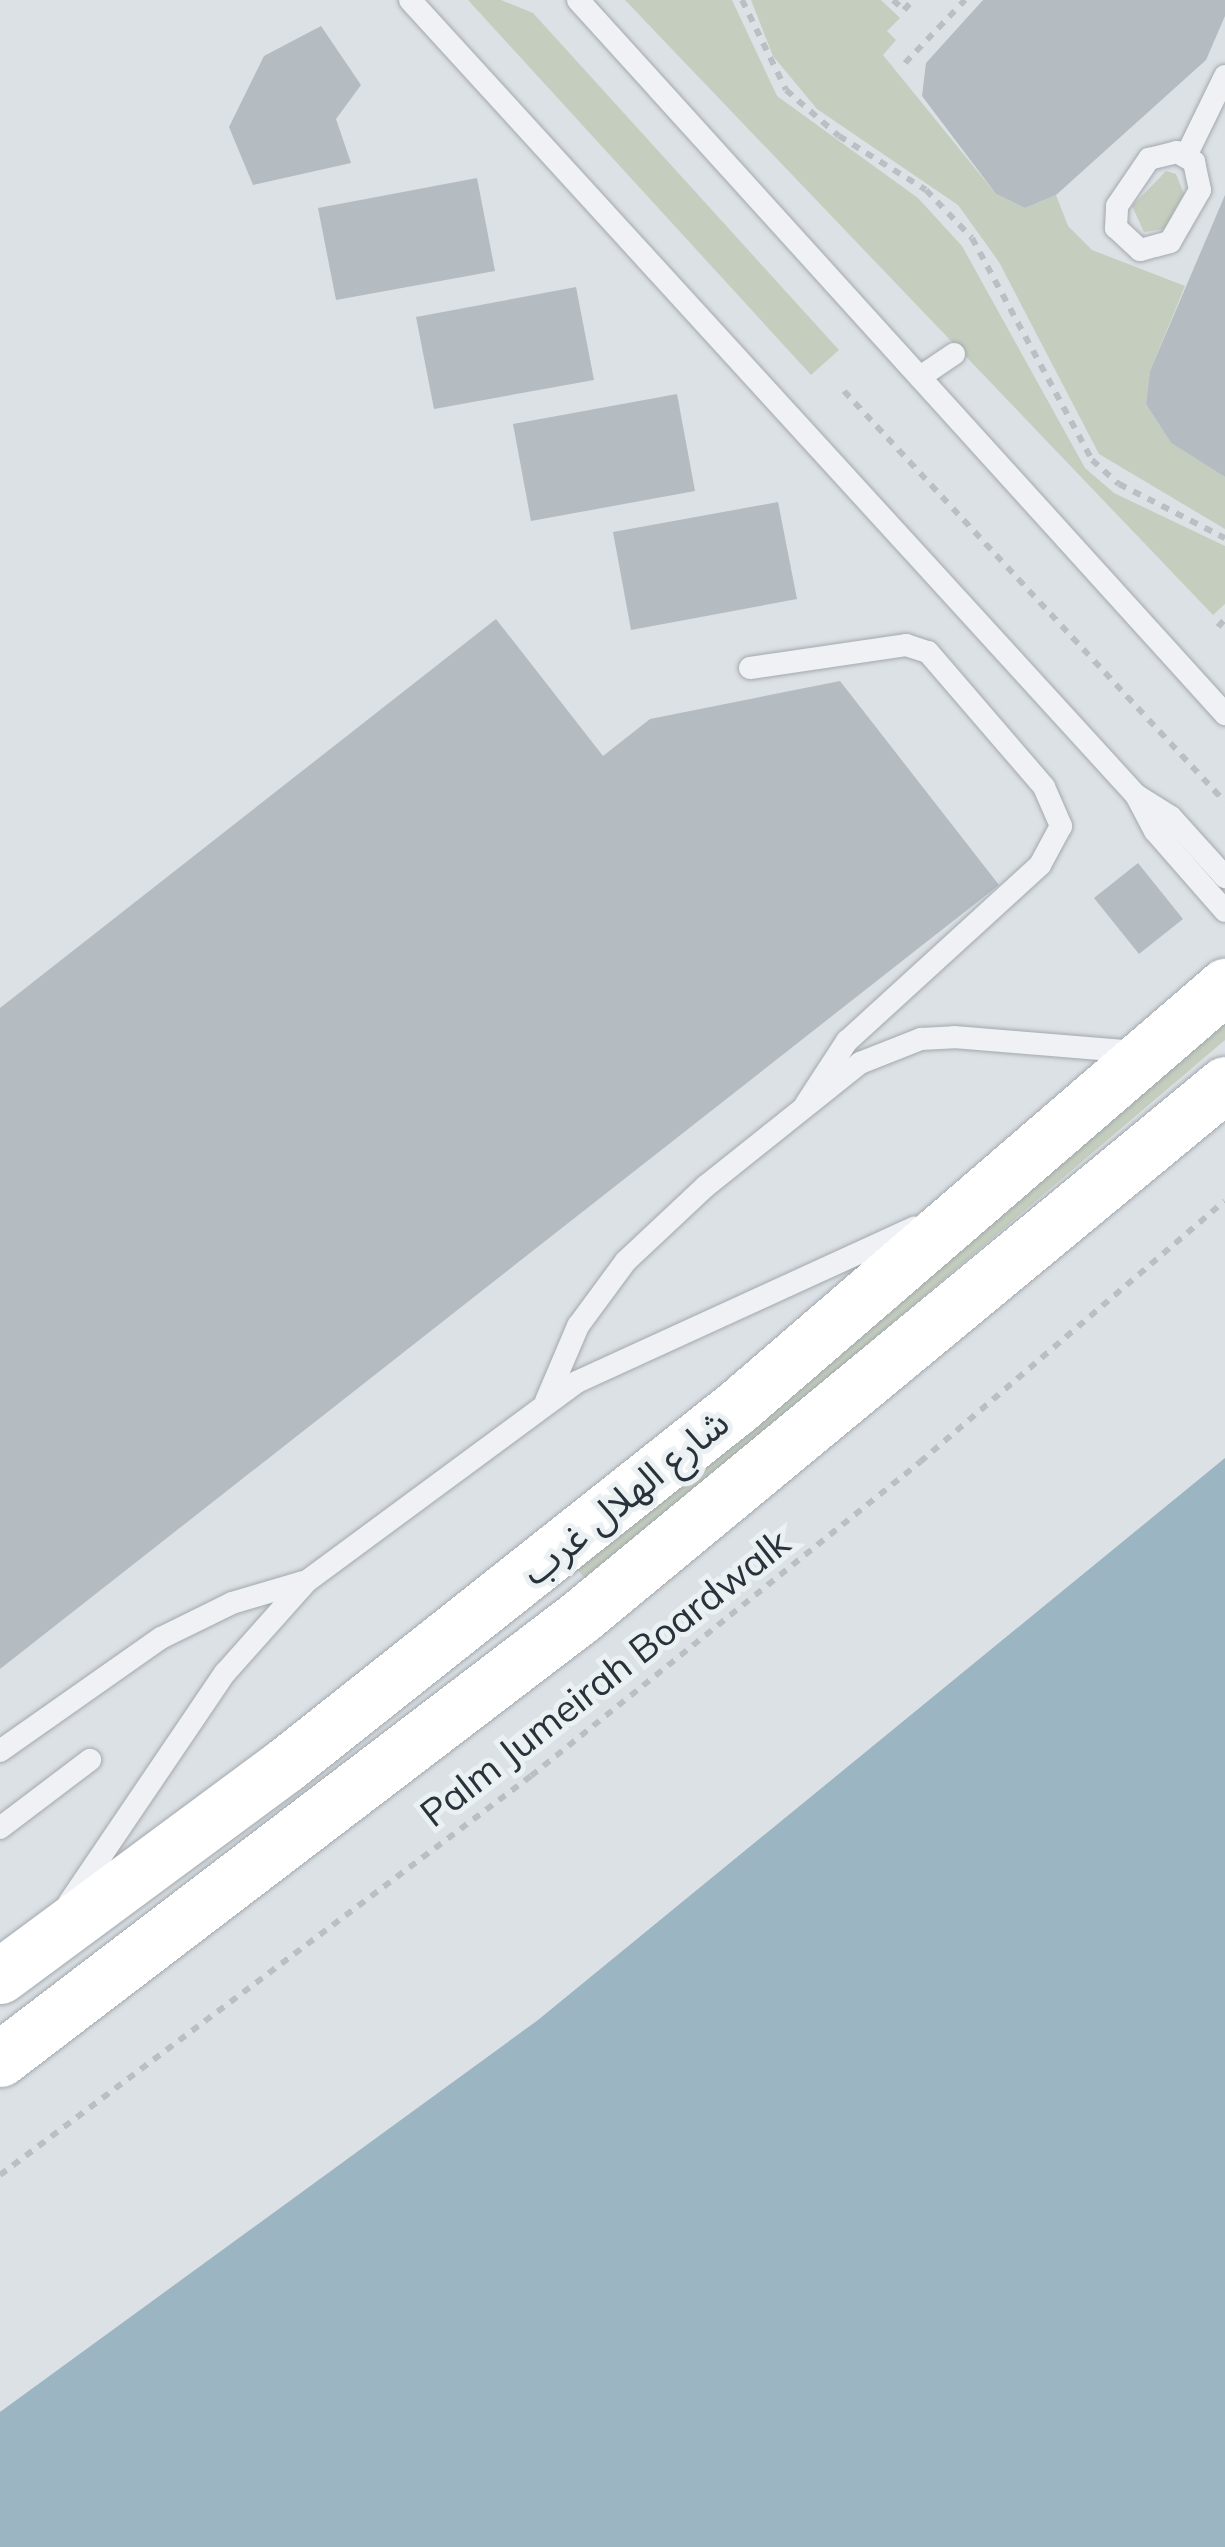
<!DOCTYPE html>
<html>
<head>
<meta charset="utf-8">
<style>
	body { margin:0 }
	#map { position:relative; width:1225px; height:2547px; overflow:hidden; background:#dce1e5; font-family:Mulish,"Noto Sans Arabic",sans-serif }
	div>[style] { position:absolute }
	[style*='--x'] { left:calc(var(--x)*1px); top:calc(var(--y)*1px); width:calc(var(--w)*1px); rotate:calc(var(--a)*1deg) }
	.green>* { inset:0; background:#c5cebe }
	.water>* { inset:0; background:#9bb5c2 }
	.building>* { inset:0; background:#b4bbc1 }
	.path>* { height:6px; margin-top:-3px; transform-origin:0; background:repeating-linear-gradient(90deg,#bbbfc4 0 8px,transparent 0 16px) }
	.roads { filter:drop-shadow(0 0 2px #a2a9ae) drop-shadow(0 0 2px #a2a9ae) }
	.lane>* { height:22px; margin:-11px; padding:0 11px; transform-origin:11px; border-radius:11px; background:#eff1f4 }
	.secondary>* { height:55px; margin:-27.5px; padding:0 27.5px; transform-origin:27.5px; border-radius:27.5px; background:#fff }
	span { translate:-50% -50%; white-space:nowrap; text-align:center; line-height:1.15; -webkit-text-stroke:10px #ebf0f3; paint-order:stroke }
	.street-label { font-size:38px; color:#28323a }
</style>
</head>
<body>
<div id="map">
	<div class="green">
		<div style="clip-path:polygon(468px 0,501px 0,533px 13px,839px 350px,811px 375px)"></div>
		<div style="clip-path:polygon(625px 0,732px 0,777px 96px,918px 198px,962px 246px,1085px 468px,1114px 493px,1225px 546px,1225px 604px,1213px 615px)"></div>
		<div style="clip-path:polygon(751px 0,881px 0,900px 18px,887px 31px,896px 40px,883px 55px,996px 194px,1025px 208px,1056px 195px,1068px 226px,1092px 250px,1185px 286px,1150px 371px,1146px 404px,1171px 443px,1225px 477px,1225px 529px,1099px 454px,999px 262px,958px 205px,817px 109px,773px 56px)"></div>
		<div style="clip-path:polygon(1166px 171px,1176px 174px,1184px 194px,1164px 229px,1144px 232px,1132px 206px)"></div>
		<div style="clip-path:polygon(1225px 1017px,1225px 1040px,588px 1582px,577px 1569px)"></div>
	</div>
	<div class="water">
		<div style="clip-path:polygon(1225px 1458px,1225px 2547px,0 2547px,0 2412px,538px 2020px)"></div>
	</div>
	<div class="building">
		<div style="clip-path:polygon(983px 0,1225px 0,1225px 16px,1206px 60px,1056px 195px,1025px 208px,996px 194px,922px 96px,926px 63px)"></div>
		<div style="clip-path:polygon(321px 26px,361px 85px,336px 119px,351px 163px,253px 185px,229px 127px,264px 56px)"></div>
		<div style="clip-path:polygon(477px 178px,495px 271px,336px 300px,318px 208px)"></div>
		<div style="clip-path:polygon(1225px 195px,1225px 477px,1171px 443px,1146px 404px,1150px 371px)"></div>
		<div style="clip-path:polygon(576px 287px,594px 380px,434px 409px,416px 317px)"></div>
		<div style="clip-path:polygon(677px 394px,695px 491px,531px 521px,513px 424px)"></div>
		<div style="clip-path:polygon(778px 502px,797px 599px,631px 630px,613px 532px)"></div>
		<div style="clip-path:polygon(496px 619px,603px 756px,650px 719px,840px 681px,999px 885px,0 1669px,0 1008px)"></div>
		<div style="clip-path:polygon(1138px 863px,1183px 919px,1139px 954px,1094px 898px)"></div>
	</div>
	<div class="path">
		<div style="--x:742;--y:0;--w:100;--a:63.9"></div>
		<div style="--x:786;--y:90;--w:70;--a:41"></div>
		<div style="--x:839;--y:136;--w:102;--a:31.8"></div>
		<div style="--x:926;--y:190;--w:66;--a:46.2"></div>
		<div style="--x:972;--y:238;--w:252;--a:61.6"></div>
		<div style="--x:1092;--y:460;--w:36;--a:42"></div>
		<div style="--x:1119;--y:484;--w:119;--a:27"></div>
		<div style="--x:893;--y:0;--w:15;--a:42"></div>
		<div style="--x:904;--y:10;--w:13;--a:-48"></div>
		<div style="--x:905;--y:63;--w:87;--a:-46.4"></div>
		<div style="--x:844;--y:391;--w:560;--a:47.17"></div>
		<div style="--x:1218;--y:627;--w:11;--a:-49"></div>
		<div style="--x:0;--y:2175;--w:664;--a:-36.92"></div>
		<div style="--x:531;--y:1776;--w:500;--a:-38.9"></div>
		<div style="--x:920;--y:1462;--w:401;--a:-40.6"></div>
	</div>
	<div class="roads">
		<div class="lane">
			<div style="--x:410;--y:0;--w:1077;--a:47.6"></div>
			<div style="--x:1136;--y:795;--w:41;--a:62.2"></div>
			<div style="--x:1155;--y:831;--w:106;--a:48.8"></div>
			<div style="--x:578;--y:0;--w:964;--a:47.82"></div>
			<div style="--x:1177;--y:152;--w:20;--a:30"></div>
			<div style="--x:1194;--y:162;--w:29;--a:78"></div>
			<div style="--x:1200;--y:190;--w:60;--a:120"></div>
			<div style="--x:1170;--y:242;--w:31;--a:165"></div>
			<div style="--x:1140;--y:250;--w:33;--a:-137"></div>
			<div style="--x:1116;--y:228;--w:22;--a:-87"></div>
			<div style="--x:1117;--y:206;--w:57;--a:-55.8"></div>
			<div style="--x:1149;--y:159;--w:29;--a:-14"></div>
			<div style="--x:1186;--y:156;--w:89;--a:-64"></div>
			<div style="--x:920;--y:377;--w:41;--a:-34.1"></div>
			<div style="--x:750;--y:668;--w:158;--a:-8.4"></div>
			<div style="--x:906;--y:645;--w:23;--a:18"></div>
			<div style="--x:928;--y:652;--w:178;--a:49.3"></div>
			<div style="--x:1044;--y:787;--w:43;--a:66.4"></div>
			<div style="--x:1061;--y:826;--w:44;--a:118.3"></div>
			<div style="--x:1040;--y:865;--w:261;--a:137.6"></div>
			<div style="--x:847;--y:1041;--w:75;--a:123.1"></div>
			<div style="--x:1136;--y:795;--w:41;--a:32.2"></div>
			<div style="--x:1171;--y:817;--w:81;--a:48"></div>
			<div style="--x:546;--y:1401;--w:82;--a:-66.9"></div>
			<div style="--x:578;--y:1326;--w:81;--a:-53.6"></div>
			<div style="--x:626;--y:1261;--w:110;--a:-43.2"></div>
			<div style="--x:706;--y:1186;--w:197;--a:-38.6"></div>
			<div style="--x:860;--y:1063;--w:66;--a:-21.5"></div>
			<div style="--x:921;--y:1039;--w:33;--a:-3"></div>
			<div style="--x:954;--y:1037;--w:183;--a:4.7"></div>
			<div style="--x:0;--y:1751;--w:197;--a:-35.1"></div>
			<div style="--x:161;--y:1638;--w:79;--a:-26.2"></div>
			<div style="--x:232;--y:1603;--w:74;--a:-16.5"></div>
			<div style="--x:0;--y:1828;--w:113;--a:-37.1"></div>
			<div style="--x:69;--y:1903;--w:278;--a:-55.9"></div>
			<div style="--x:225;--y:1673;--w:123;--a:-48.3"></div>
			<div style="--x:307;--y:1581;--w:335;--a:-36.4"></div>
			<div style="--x:577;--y:1382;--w:371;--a:-24.6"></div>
		</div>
		<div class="secondary">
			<div style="--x:0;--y:1976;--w:353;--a:-36.5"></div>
			<div style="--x:284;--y:1766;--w:578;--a:-38.4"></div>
			<div style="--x:737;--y:1407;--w:645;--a:-40.78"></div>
			<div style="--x:0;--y:2059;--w:731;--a:-37.32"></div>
			<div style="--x:581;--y:1616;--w:835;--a:-39.56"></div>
		</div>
	</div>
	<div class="street-label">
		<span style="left:625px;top:1497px;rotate:-39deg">شارع الهلال غرب</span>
		<span style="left:605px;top:1678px;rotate:-38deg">Palm Jumeirah Boardwalk</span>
	</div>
</div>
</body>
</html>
